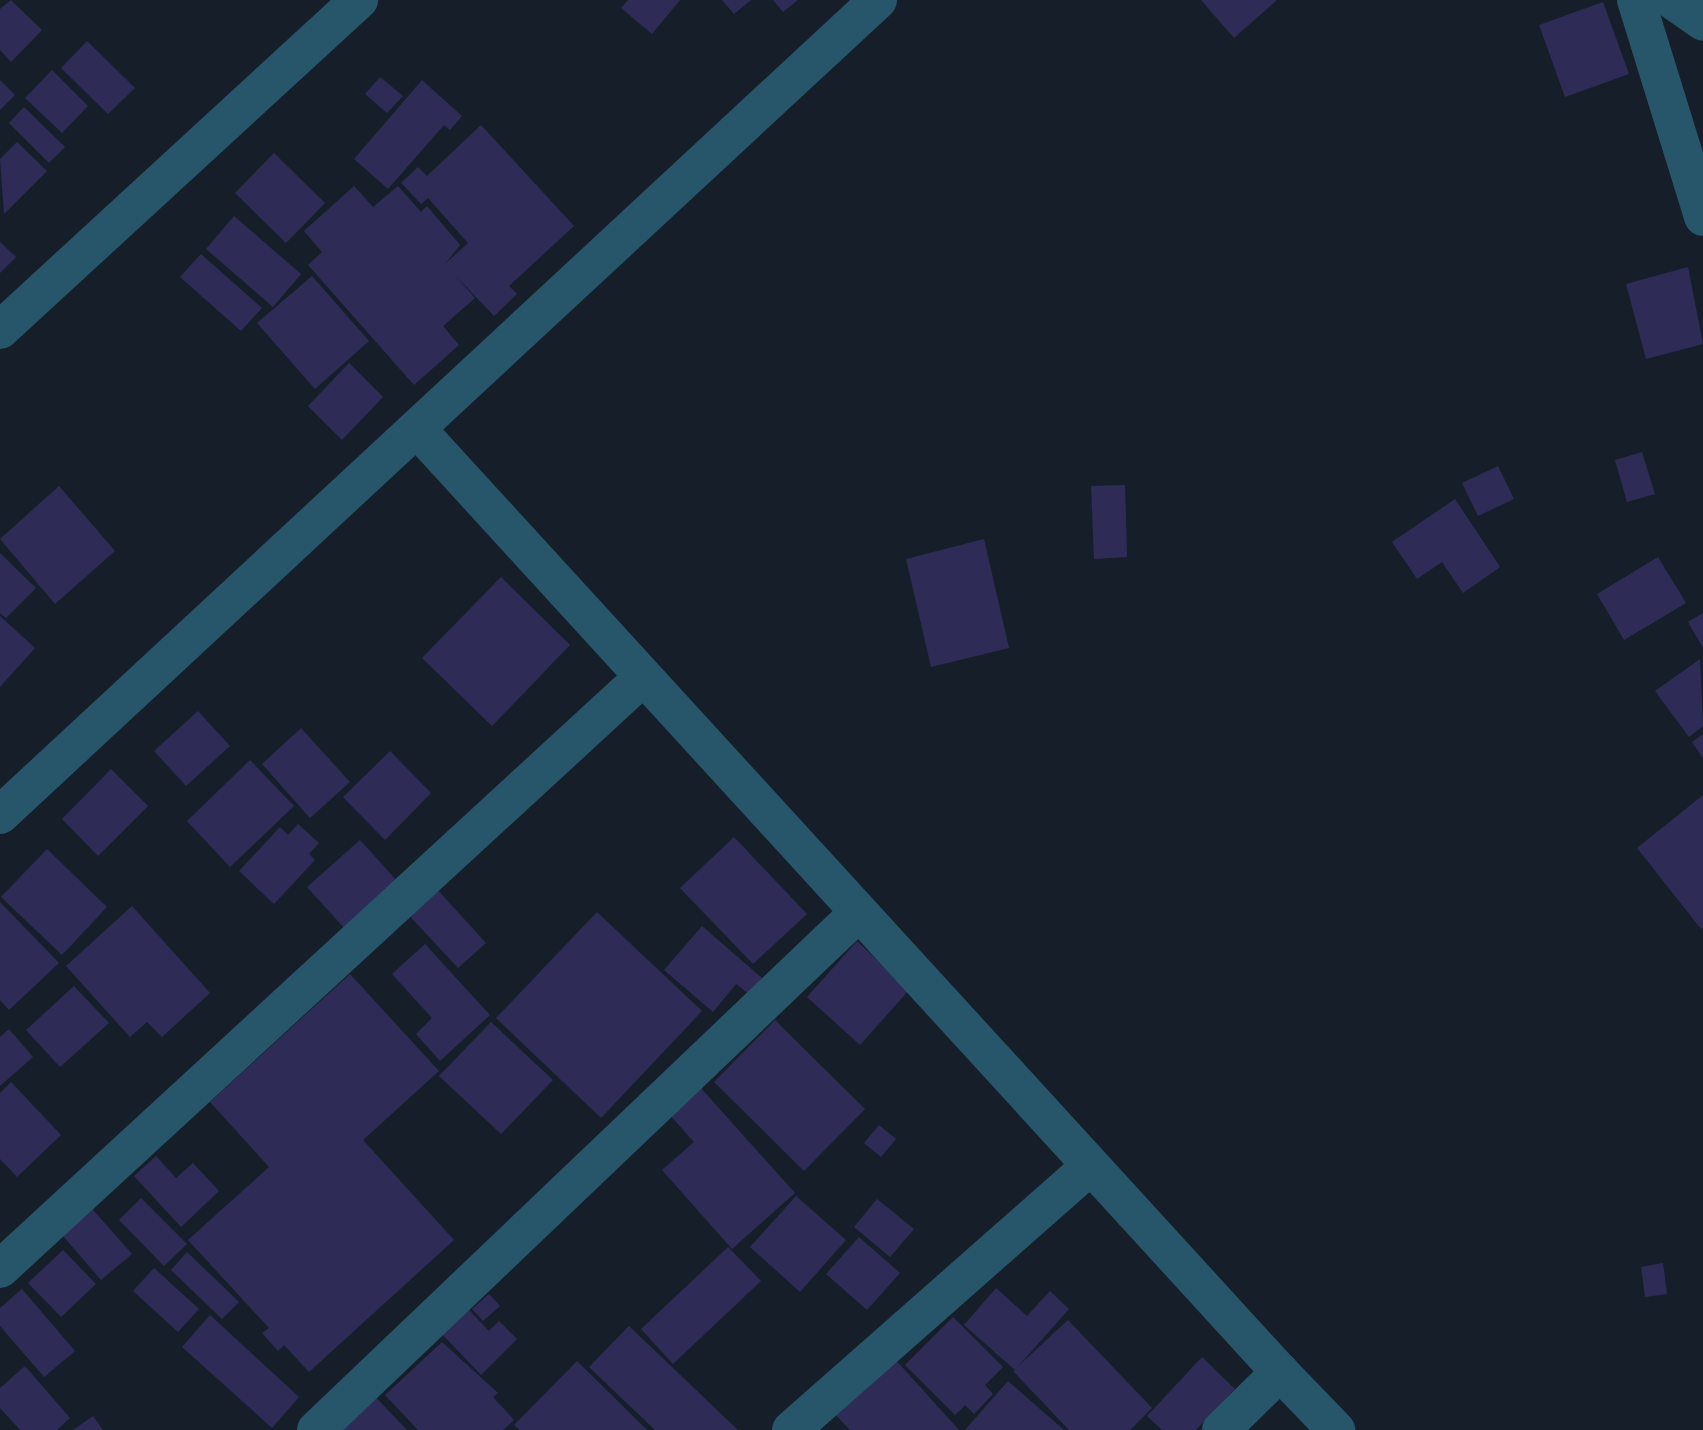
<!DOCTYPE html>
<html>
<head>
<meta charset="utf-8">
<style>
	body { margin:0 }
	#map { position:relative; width:1703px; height:1430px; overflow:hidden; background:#161f29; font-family:"Titillium Web",sans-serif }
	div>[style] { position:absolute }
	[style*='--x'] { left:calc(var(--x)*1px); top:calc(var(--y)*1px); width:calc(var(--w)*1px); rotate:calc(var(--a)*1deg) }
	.building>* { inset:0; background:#2e2c57 }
	.street>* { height:38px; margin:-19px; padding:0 19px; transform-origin:19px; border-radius:19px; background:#27566a }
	span { translate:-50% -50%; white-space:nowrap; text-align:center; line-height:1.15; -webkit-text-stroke:7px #0e151f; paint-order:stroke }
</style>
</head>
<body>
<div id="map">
	<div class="building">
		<div style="clip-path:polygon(11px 0,42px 30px,11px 62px,0 50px,0 9px)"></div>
		<div style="clip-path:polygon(628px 0,680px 0,652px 34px,621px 8px)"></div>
		<div style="clip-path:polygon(722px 0,751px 0,734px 14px)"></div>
		<div style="clip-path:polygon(773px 0,798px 0,783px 12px)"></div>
		<div style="clip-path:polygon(1201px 0,1277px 0,1234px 38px)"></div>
		<div style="clip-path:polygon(1603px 2px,1629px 74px,1565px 97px,1539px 25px)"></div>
		<div style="clip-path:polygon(87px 41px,135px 88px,108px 114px,61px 68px)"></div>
		<div style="clip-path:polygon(52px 70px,88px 106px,62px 133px,25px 98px)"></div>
		<div style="clip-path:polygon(380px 77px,403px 96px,387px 113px,365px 94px)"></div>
		<div style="clip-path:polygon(0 80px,15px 95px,0 110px)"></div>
		<div style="clip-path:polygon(422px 80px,462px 116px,450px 130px,444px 125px,388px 189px,354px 159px)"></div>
		<div style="clip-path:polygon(24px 107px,65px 147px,49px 163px,9px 123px)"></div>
		<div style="clip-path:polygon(481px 125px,574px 226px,509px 286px,517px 294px,494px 316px,455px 275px,475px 298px,443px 326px,459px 345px,414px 385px,308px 265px,322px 252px,304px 231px,354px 186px,373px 207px,398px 186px,421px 212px,427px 206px,460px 245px,445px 264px,468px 243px,428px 198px,421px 204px,401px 183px,418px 167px,427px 176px)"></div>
		<div style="clip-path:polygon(17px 142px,47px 171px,4px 214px,0 159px)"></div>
		<div style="clip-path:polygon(274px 153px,325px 203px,286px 243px,235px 193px)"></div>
		<div style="clip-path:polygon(234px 216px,301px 274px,273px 307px,206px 249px)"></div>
		<div style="clip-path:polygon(0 242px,16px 257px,0 273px)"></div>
		<div style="clip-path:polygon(201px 254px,262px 308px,241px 331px,180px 277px)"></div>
		<div style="clip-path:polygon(1688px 267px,1703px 344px,1646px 359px,1626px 284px)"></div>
		<div style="clip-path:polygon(312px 276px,369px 341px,315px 389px,257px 323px)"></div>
		<div style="clip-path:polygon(349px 363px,383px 397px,342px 440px,308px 406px)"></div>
		<div style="clip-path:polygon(1642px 452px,1655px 494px,1627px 502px,1615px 460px)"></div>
		<div style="clip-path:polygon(1498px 466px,1514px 499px,1478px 516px,1462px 483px)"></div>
		<div style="clip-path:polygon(1125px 485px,1127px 557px,1094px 559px,1091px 486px)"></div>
		<div style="clip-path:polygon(59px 486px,115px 551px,55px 604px,0 539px)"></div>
		<div style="clip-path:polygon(1455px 499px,1500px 567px,1463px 593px,1442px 562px,1417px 579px,1392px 542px)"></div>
		<div style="clip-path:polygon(984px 539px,1009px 648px,931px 667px,906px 559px)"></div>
		<div style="clip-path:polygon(0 553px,36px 588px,6px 618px,0 613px)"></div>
		<div style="clip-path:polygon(1658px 557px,1686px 603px,1624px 640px,1597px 594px)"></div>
		<div style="clip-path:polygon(501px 577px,570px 645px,492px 726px,422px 658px)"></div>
		<div style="clip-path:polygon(1703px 613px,1703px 648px,1688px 622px)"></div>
		<div style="clip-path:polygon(0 616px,35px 648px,0 687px)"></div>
		<div style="clip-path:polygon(1700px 659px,1703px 726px,1689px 737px,1655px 691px)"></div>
		<div style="clip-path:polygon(198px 711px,230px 746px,186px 786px,154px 751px)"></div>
		<div style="clip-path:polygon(301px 728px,350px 782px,310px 818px,262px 764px)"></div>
		<div style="clip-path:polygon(1703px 734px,1703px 758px,1692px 742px)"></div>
		<div style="clip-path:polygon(390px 751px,431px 793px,385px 840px,343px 797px)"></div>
		<div style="clip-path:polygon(250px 760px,294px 806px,230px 867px,187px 821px)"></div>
		<div style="clip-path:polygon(111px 769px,148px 806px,98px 856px,62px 819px)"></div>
		<div style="clip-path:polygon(1703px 795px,1703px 927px,1701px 929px,1637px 848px)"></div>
		<div style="clip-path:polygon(298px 824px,319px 843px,309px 854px,315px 860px,274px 904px,239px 871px,280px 827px,288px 835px)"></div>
		<div style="clip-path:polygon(734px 837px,807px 914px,753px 964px,680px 888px)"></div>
		<div style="clip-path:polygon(360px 840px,398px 882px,345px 929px,307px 887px)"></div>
		<div style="clip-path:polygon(47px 849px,107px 907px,62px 955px,1px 897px)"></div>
		<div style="clip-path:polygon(434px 886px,486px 943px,458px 968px,406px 912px)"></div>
		<div style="clip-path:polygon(0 902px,59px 963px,9px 1010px,0 1000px)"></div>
		<div style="clip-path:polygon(132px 906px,210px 993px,162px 1037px,147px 1022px,130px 1037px,66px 966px)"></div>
		<div style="clip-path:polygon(597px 912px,702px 1011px,601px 1118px,496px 1018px)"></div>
		<div style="clip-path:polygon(702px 926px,762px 978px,749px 994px,736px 984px,713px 1012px,664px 970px)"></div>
		<div style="clip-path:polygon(857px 941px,909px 990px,860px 1045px,807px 997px)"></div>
		<div style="clip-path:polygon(425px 944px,490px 1015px,440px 1061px,416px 1034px,432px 1018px,392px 974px)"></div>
		<div style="clip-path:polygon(350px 974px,439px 1071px,363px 1140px,454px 1240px,309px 1372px,284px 1345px,278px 1351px,262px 1333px,269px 1328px,188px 1240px,269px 1167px,210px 1102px)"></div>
		<div style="clip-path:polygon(74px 986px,109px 1023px,60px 1067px,26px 1030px)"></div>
		<div style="clip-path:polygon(775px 1020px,865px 1109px,804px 1171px,714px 1082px)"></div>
		<div style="clip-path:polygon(491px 1022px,553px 1080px,501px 1134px,439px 1076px)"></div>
		<div style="clip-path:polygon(9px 1029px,33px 1057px,0 1086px,0 1037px)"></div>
		<div style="clip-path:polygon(11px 1082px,61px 1135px,17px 1177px,0 1159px,0 1093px)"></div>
		<div style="clip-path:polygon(700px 1087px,795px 1193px,732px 1249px,662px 1170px,694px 1142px,669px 1114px)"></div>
		<div style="clip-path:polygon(879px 1125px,896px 1139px,881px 1157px,864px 1143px)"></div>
		<div style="clip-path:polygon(156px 1156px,176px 1178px,193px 1163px,219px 1191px,181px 1227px,134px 1176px)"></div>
		<div style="clip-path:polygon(796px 1196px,846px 1240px,800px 1292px,750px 1247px)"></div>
		<div style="clip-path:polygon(141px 1198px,187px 1244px,164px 1266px,119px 1220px)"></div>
		<div style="clip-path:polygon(877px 1199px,914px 1229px,890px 1257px,854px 1227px)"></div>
		<div style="clip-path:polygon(87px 1203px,132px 1254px,101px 1280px,57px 1229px)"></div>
		<div style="clip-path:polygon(859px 1237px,900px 1273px,867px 1310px,826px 1274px)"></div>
		<div style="clip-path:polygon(728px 1247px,761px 1281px,673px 1364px,641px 1329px)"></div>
		<div style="clip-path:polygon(63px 1250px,96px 1284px,61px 1317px,28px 1283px)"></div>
		<div style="clip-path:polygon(187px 1252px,239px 1302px,222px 1319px,171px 1270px)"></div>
		<div style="clip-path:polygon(1663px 1263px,1667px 1294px,1645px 1297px,1641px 1267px)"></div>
		<div style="clip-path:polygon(154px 1268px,199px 1309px,178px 1332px,133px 1291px)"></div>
		<div style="clip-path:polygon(996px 1288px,1027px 1316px,1050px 1291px,1069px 1309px,1015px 1370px,964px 1325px)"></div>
		<div style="clip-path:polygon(22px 1289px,75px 1351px,44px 1377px,0 1326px,0 1308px)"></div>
		<div style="clip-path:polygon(489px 1294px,500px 1306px,483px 1321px,472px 1309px)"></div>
		<div style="clip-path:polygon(466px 1307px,489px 1331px,499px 1321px,517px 1339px,481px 1375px,440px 1332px)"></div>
		<div style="clip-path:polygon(210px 1315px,299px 1397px,272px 1428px,182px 1347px)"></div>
		<div style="clip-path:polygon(953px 1317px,1003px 1367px,985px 1385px,993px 1394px,974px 1414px,965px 1405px,955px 1415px,905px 1365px)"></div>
		<div style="clip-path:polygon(1068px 1320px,1152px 1408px,1130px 1430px,1069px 1430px,1013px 1371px)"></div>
		<div style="clip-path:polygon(629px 1326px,738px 1430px,655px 1430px,589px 1367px)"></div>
		<div style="clip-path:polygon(442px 1342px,498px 1393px,493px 1397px,514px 1420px,503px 1430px,418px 1430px,385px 1395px)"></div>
		<div style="clip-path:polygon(1202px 1357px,1235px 1389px,1196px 1430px,1162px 1430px,1147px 1416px)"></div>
		<div style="clip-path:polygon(894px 1358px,959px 1430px,850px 1430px,834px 1413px)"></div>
		<div style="clip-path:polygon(577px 1361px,647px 1430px,520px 1430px,514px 1425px)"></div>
		<div style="clip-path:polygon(25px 1366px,70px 1418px,57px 1430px,20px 1430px,0 1408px,0 1388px)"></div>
		<div style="clip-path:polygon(1008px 1381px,1064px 1430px,965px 1430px)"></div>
		<div style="clip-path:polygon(366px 1387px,407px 1430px,320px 1430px)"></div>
		<div style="clip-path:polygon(93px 1416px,103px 1430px,73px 1430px)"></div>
	</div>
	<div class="street">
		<div style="--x:1636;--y:0;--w:227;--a:72.8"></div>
		<div style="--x:1672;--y:0;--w:38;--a:35"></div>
		<div style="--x:0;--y:330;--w:488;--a:-42.6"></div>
		<div style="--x:418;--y:430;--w:1277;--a:47.54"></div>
		<div style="--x:0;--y:815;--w:1198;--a:-42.87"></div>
		<div style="--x:0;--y:1269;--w:871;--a:-42.63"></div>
		<div style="--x:316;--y:1430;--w:749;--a:-43.65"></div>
		<div style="--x:791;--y:1430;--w:397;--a:-41.4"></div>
		<div style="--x:1221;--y:1430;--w:83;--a:-44.5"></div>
		<div style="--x:1280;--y:1372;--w:81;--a:46"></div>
	</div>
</div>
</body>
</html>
